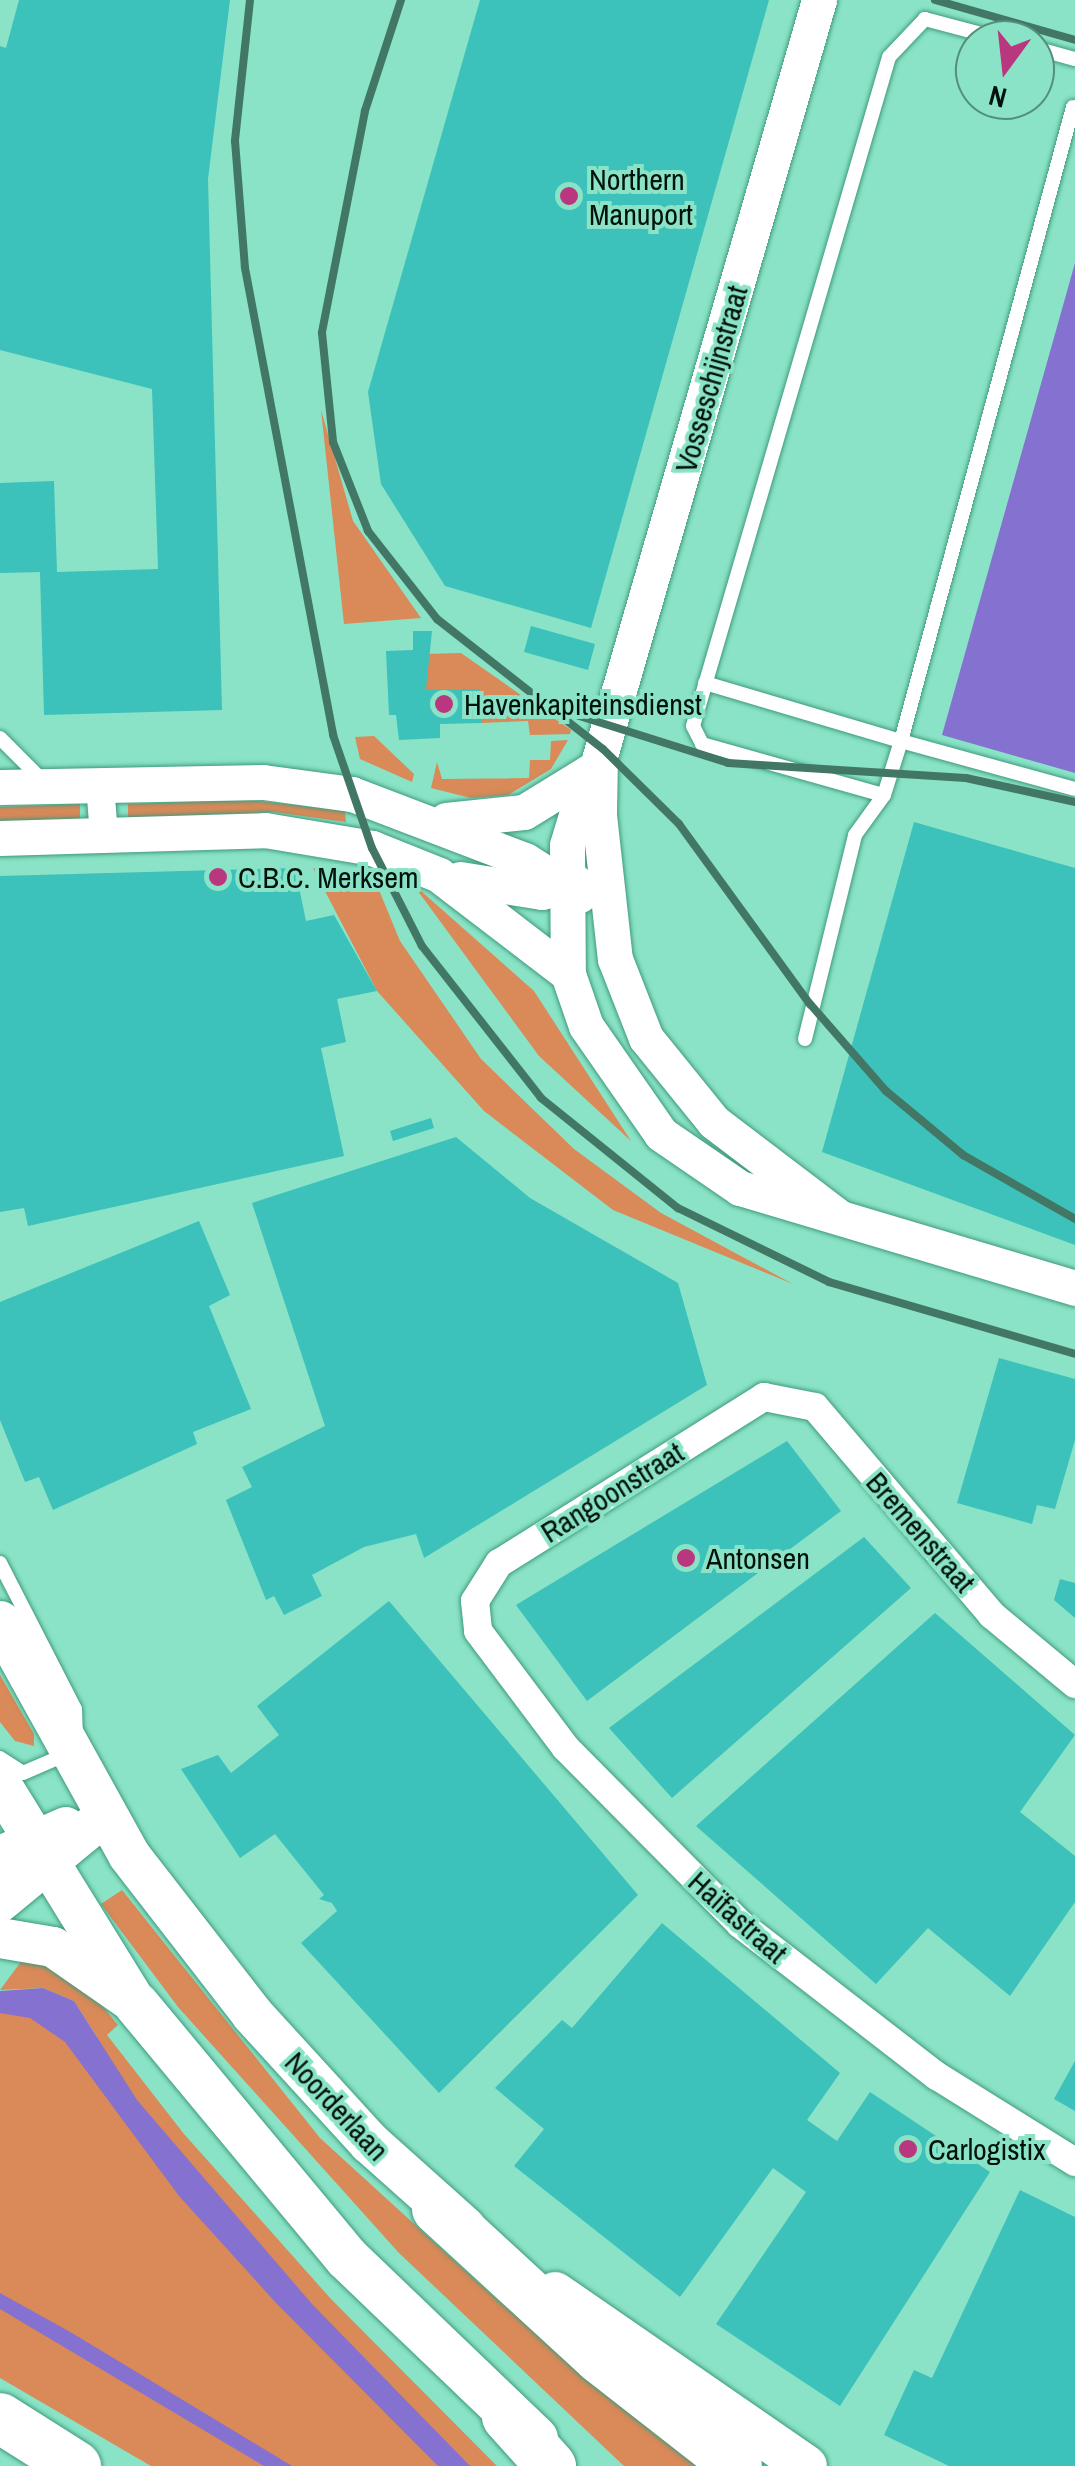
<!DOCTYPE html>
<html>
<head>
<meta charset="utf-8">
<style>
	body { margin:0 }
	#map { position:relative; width:1075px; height:2466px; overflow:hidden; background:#8ae3c6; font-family:"Archivo Narrow",sans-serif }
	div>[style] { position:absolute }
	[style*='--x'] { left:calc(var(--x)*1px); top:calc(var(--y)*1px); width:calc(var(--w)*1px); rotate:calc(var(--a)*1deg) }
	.green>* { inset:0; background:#da8958 }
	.water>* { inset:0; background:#8471d0 }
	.building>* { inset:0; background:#3cc1bb }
	.roads { filter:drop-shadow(0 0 2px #3f9a7f) drop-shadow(0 0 2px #3f9a7f) }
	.service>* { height:14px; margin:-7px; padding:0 7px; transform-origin:7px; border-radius:7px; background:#fff }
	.minor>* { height:28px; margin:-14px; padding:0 14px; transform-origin:14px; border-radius:14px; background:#fff }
	.tertiary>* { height:35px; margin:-17.5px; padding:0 17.5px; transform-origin:17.5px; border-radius:17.5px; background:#fff }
	.secondary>* { height:40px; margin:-20px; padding:0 20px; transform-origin:20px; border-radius:20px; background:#fff }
	.primary>* { height:42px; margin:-21px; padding:0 21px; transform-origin:21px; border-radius:21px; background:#fff }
	.trunk>* { height:45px; margin:-22.5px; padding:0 22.5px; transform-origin:22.5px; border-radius:22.5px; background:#fff }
	.motorway>* { height:50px; margin:-25px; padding:0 25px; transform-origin:25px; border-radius:25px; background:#fff }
	.rail>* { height:8px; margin:-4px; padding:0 4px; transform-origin:4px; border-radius:4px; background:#437765 }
	.dots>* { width:28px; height:28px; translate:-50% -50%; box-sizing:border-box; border:5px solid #8ae3c6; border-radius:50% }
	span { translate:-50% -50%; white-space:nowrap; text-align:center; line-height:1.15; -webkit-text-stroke:8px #8ae3c6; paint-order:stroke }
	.poi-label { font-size:30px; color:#00120b }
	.left { translate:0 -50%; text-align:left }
	.street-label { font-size:30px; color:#00120b }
	.north { position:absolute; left:955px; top:20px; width:100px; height:100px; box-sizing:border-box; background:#8ae3c6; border:2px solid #538f7b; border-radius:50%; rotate:195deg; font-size:28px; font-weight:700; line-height:40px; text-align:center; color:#00120b }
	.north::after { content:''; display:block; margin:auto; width:35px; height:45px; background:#b9377f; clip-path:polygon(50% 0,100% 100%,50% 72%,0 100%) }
</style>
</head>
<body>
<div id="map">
	<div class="green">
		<div style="clip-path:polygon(321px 410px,353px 521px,421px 618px,344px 624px)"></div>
		<div style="clip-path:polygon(461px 653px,571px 730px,570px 734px,530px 735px,528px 721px,481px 723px,480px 689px,426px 689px,424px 654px)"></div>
		<div style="clip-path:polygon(374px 736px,414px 774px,412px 782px,360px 759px,355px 737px)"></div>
		<div style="clip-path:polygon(568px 740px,551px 769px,508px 795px,471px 798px,431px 788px,437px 762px,442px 779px,529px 778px,530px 760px,550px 760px,551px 741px)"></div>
		<div style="clip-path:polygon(249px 800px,345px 811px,346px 822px,274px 812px,128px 818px,128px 804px)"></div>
		<div style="clip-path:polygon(80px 804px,80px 820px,0 822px,0 807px)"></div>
		<div style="clip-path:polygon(313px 868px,379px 890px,400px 941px,481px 1059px,574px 1149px,661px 1213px,793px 1284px,613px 1210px,484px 1111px,377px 991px)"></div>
		<div style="clip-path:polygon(412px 883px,534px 991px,631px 1141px,539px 1056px)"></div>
		<div style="clip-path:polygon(0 1675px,34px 1734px,34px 1746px,15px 1741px,0 1722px)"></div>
		<div style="clip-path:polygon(122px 1890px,320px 2138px,502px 2304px,705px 2466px,624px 2466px,399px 2253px,178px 2007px,101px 1904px)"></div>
		<div style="clip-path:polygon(29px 1951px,81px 1980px,118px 2025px,107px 2035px,184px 2134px,331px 2299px,497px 2466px,151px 2466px,0 2378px,0 2000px,97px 2037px,74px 2001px,43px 1988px,0 1990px)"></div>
	</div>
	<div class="water">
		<div style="clip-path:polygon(1075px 263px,1075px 773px,942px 735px)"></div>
		<div style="clip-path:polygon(43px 1988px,74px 2001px,137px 2100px,312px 2304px,470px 2466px,438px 2466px,277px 2304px,179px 2196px,65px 2042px,30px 2018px,0 2013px,0 1991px)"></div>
		<div style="clip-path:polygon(0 2293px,72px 2333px,292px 2466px,264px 2466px,0 2309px)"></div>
	</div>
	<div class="building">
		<div style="clip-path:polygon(19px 0,230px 0,208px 179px,222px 710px,44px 715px,40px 572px,0 573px,0 483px,54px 481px,57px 572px,158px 569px,152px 389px,0 350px,0 46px,6px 48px)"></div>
		<div style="clip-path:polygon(480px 0,769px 0,591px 628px,445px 586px,381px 484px,368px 392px)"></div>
		<div style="clip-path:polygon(531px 626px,595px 644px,588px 670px,524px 652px)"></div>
		<div style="clip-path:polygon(413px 631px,432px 631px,426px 689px,480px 689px,481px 723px,440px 724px,440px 738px,399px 740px,396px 715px,389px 715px,386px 651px,413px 650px)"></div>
		<div style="clip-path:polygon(914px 822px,1075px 868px,1075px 1245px,822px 1152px)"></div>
		<div style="clip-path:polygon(295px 868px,306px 921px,334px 915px,377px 991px,337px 999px,346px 1042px,321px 1048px,344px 1156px,28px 1226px,24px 1208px,0 1212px,0 876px)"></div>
		<div style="clip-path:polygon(431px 1118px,434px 1128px,393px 1141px,390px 1131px)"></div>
		<div style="clip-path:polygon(456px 1137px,530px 1198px,678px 1283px,707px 1385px,424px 1558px,416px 1534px,364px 1547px,312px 1575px,322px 1596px,284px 1615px,274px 1596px,266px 1600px,226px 1500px,252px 1487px,242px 1467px,325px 1426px,252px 1203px)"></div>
		<div style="clip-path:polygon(199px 1221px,230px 1295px,209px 1306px,251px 1409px,193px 1432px,197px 1444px,53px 1510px,39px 1477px,25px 1482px,0 1420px,0 1302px)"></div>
		<div style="clip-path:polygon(999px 1358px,1075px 1379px,1075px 1440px,1055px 1509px,1037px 1505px,1032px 1524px,957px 1503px)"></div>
		<div style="clip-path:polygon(787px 1441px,841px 1511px,587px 1701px,516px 1605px)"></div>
		<div style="clip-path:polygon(864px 1537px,911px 1588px,672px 1798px,609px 1728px)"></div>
		<div style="clip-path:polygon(1060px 1579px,1075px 1583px,1075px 1618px,1054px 1600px)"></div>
		<div style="clip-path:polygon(389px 1601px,638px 1895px,439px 2093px,301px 1943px,337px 1911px,332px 1903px,319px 1899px,324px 1895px,275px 1834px,240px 1858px,181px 1769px,218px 1755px,231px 1773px,279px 1735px,257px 1706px)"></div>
		<div style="clip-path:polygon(935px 1613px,1075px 1735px,1020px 1812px,1075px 1856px,1075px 1902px,1010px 1996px,928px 1928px,876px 1984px,696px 1826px)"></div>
		<div style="clip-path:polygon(662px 1923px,840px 2073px,807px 2120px,837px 2141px,870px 2092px,990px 2172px,840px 2406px,716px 2324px,806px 2192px,773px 2168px,680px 2297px,514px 2166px,544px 2129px,495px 2088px,562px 2020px,572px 2028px)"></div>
		<div style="clip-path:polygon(1075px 2061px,1075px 2111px,1054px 2099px)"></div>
		<div style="clip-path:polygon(1020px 2190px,1075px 2217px,1075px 2466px,949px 2466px,884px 2435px,914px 2370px,932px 2378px)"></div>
	</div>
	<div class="roads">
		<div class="service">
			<div style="--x:1004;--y:40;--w:82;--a:-165.1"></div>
			<div style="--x:925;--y:19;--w:52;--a:133.5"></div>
			<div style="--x:889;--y:57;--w:697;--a:106.33"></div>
			<div style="--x:693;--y:726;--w:20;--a:63"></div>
			<div style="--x:702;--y:744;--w:189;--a:15.7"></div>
			<div style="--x:884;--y:795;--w:57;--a:-72.5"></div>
			<div style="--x:901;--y:741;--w:180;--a:15.4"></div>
			<div style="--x:1035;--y:48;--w:41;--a:15.4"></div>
			<div style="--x:705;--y:683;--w:204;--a:16.5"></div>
			<div style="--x:901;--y:741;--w:657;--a:-74.82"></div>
			<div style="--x:0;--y:738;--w:62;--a:45"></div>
			<div style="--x:805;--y:1039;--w:210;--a:-76.2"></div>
			<div style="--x:855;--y:835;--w:49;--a:-54.1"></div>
			<div style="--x:0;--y:1563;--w:164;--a:62.8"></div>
			<div style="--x:75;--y:1709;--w:23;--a:88"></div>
			<div style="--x:0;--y:1758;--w:27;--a:33"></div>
			<div style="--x:23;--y:1773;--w:50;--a:-23.5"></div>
		</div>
		<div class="minor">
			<div style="--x:100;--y:785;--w:50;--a:85.4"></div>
			<div style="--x:1075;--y:1684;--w:108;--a:-140.3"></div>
			<div style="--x:992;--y:1615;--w:273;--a:-130.4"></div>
			<div style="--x:815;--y:1407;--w:52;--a:-168.9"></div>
			<div style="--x:764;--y:1397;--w:313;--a:147.9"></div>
			<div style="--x:499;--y:1563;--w:45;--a:122.3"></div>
			<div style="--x:475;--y:1601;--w:30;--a:84"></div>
			<div style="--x:478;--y:1631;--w:146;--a:53.1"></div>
			<div style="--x:566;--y:1748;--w:247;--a:45.3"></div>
			<div style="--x:740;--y:1924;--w:249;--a:37.7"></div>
			<div style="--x:937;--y:2076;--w:163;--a:31.9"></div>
		</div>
		<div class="tertiary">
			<div style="--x:819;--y:0;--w:787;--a:106.16"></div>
			<div style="--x:600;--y:756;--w:59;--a:91"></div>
			<div style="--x:599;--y:815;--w:145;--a:83.7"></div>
			<div style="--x:615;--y:959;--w:85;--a:68.6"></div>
			<div style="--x:646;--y:1038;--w:108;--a:51"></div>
			<div style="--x:714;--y:1122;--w:156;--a:37.2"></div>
			<div style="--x:589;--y:772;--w:76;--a:106.8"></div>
			<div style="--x:567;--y:845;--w:129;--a:89.6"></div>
			<div style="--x:568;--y:974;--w:55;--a:70.9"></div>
			<div style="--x:586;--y:1026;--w:131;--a:55.2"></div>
			<div style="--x:661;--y:1134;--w:96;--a:34.4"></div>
			<div style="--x:740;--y:1188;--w:350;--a:16.6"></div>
			<div style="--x:0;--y:787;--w:263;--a:-1.1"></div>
			<div style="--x:263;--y:782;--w:90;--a:7.7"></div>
			<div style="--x:352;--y:794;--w:185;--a:20.9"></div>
			<div style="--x:525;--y:860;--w:65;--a:32.5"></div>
			<div style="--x:446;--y:820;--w:78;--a:-5.9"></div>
			<div style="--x:524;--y:812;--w:76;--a:-31.6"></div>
			<div style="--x:0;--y:838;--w:265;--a:-1.7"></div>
			<div style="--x:265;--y:830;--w:109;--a:9.5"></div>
			<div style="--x:372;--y:848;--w:72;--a:21.9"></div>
			<div style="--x:439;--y:875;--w:163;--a:37.5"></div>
			<div style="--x:460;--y:879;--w:83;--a:9"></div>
			<div style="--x:542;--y:892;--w:34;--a:-19"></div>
		</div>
		<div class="secondary">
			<div style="--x:0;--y:1856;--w:72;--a:-23.7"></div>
			<div style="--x:0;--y:1902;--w:134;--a:-39.5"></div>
			<div style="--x:0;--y:1938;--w:54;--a:9.6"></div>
			<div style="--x:53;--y:1947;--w:96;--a:34.8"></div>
		</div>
		<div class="primary">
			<div style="--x:0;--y:1622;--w:266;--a:61"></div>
			<div style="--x:129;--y:1855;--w:202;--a:52.2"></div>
			<div style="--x:253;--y:2015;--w:173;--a:47.6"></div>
			<div style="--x:370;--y:2143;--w:127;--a:41.8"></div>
			<div style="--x:0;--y:1784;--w:259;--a:58.3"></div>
			<div style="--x:555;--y:2293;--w:305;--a:34.6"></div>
		</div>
		<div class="trunk">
			<div style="--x:136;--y:2004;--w:329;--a:50.3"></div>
			<div style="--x:346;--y:2257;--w:262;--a:43.8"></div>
		</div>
		<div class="motorway">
			<div style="--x:437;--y:2209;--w:220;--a:42.6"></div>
			<div style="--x:599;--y:2358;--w:175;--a:38"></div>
			<div style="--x:507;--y:2417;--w:66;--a:48.1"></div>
			<div style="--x:0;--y:2418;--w:90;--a:32.3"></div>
		</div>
	</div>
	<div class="rail">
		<div style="--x:250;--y:0;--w:142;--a:96.1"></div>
		<div style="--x:235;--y:141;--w:127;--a:85.5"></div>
		<div style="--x:245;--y:268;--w:475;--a:79.3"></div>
		<div style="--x:333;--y:735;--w:120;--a:71"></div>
		<div style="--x:372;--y:848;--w:110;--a:63"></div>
		<div style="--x:422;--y:946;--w:193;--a:51.9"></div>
		<div style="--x:541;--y:1098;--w:176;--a:38.8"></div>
		<div style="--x:678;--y:1208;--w:168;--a:26.1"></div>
		<div style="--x:829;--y:1282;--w:256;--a:16.3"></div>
		<div style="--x:401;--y:0;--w:117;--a:108"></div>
		<div style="--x:365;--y:111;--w:226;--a:101"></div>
		<div style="--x:322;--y:333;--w:110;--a:84.2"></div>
		<div style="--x:333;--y:442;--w:96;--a:68.5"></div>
		<div style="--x:368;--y:531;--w:112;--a:51.9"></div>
		<div style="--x:437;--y:619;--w:211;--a:38.1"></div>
		<div style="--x:603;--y:749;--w:107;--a:44.6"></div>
		<div style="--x:679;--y:824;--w:223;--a:54"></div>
		<div style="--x:810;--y:1004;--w:116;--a:48.9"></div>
		<div style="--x:886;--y:1091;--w:100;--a:39.7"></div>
		<div style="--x:963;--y:1155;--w:129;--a:29.7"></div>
		<div style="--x:935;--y:0;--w:146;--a:15.9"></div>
		<div style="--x:573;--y:714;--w:163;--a:17.5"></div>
		<div style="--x:728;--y:763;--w:238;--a:3.6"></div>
		<div style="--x:966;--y:778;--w:112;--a:12.4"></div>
	</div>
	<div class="dots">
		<div style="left:569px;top:196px;background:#b9377f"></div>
		<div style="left:444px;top:704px;background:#b9377f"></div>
		<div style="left:218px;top:877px;background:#b9377f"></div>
		<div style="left:686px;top:1558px;background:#b9377f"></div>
		<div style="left:908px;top:2149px;background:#b9377f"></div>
	</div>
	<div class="poi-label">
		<span class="left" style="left:589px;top:196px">Northern<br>Manuport</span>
		<span class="left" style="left:464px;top:704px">Havenkapiteinsdienst</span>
		<span class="left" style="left:238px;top:877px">C.B.C. Merksem</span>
		<span class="left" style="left:706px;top:1558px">Antonsen</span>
		<span class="left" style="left:928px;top:2149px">Carlogistix</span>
	</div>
	<div class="street-label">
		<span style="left:711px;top:379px;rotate:-74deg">Vosseschijnstraat</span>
		<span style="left:612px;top:1492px;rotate:-32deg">Rangoonstraat</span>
		<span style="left:921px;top:1532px;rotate:49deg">Bremenstraat</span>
		<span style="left:738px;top:1917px;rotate:42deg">Haïfastraat</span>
		<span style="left:337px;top:2106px;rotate:47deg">Noorderlaan</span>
	</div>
	<div class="north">N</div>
</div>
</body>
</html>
